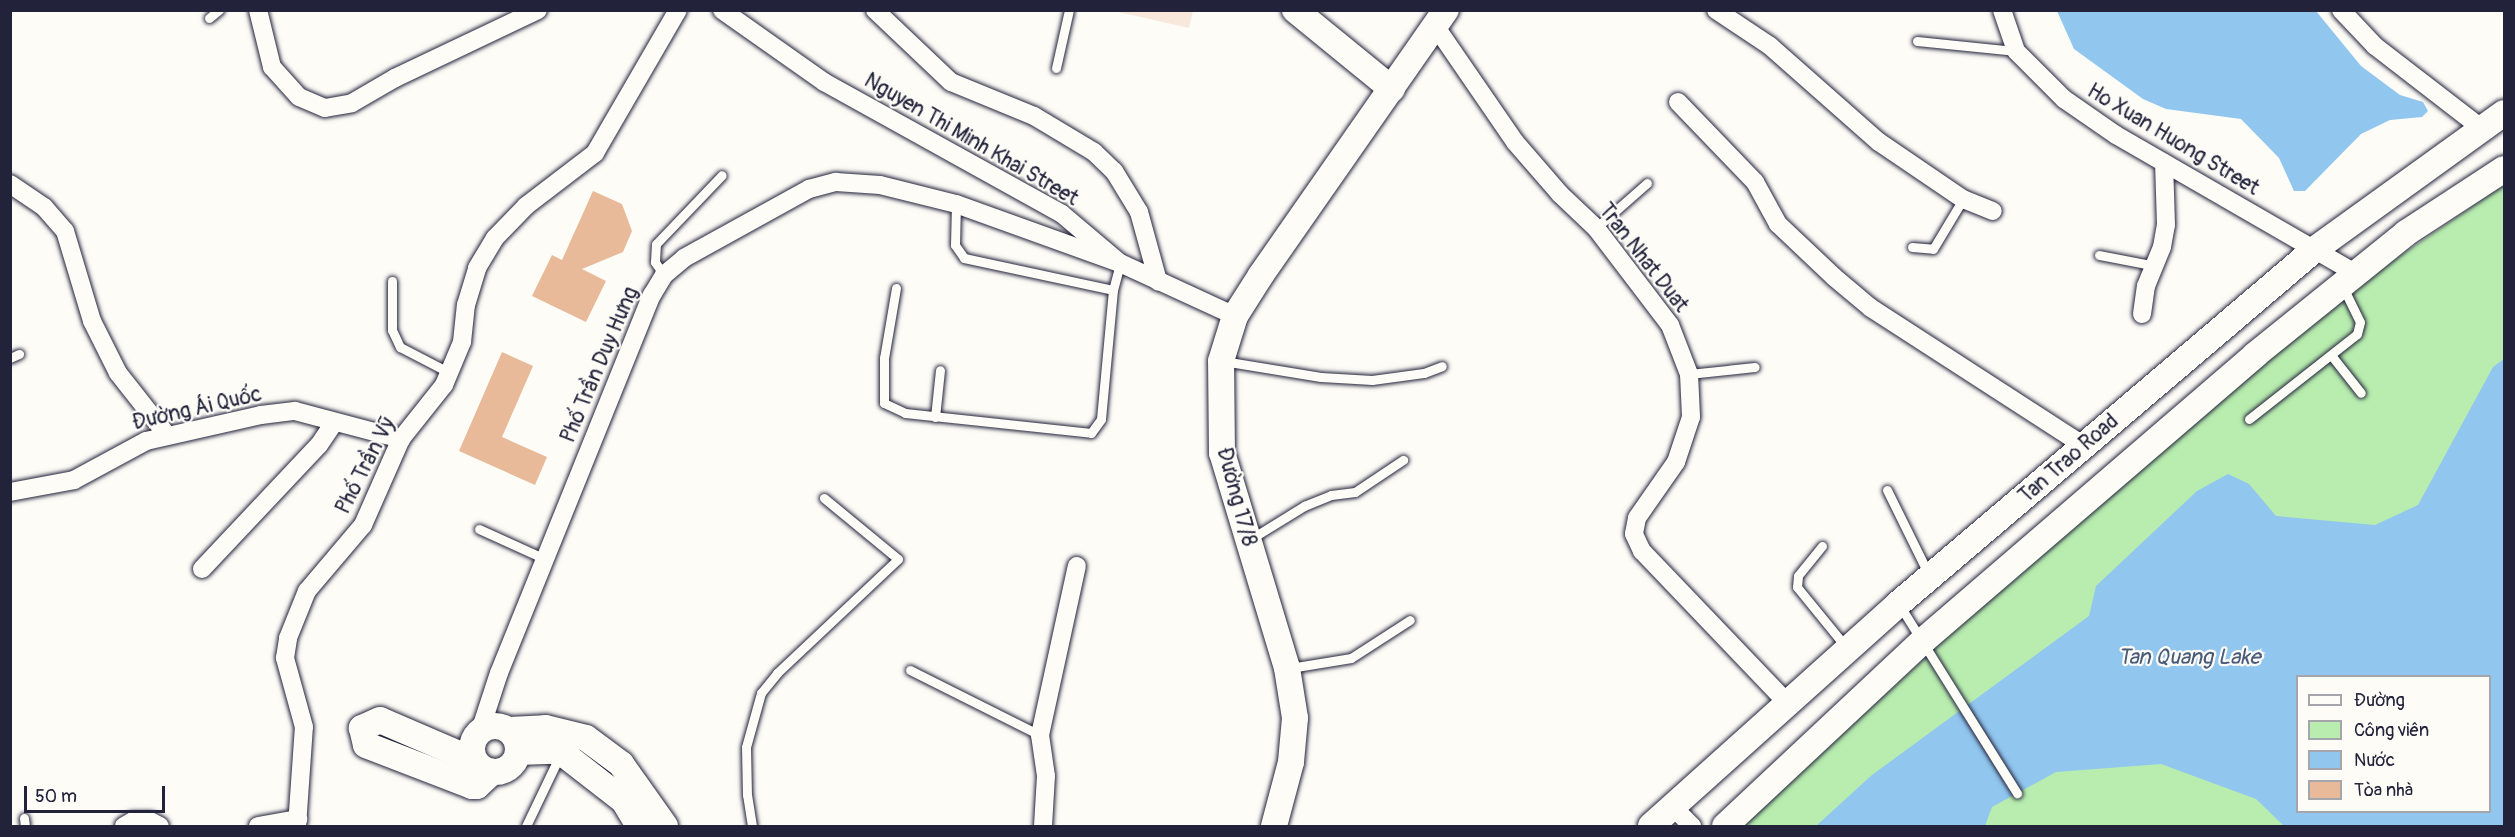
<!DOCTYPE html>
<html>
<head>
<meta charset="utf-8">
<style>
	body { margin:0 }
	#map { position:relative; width:2515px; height:837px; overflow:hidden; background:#fdfcf7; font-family:Pangolin,sans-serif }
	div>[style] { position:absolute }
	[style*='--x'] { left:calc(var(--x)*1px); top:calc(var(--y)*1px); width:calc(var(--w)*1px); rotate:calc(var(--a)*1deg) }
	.built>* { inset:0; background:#f7e8db }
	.green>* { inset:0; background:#b8edaf }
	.water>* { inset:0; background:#91c6ef }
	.building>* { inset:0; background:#e9ba9a }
	.roads { filter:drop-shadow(0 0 2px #22223b) drop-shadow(0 0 2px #22223b) }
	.lane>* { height:9px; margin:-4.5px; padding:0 4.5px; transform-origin:4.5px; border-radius:4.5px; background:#fdfcf7 }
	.street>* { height:18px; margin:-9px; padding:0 9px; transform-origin:9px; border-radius:9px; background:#fdfcf7 }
	.secondary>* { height:26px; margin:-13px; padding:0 13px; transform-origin:13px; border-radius:13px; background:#fdfcf7 }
	.secondary>.ring { margin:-13px; padding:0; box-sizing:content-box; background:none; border:26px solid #fdfcf7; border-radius:50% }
	span { translate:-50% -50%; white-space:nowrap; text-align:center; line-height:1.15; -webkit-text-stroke:4.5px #fdfcf7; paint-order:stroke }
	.street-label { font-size:21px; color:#22223b }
	.water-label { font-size:22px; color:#495b7a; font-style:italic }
	.frame { position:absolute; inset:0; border:12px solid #22223b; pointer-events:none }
	.legend { position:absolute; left:2296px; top:675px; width:195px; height:138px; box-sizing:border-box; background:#fdfcf7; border:2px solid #a5a5ac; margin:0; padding:8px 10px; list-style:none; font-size:18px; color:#22223b }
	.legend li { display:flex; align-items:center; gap:12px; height:30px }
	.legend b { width:30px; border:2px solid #a5a5ac }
	.scale { position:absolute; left:24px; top:786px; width:141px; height:27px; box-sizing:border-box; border:3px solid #22223b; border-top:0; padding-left:8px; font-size:18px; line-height:21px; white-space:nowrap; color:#22223b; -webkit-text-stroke:4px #fdfcf7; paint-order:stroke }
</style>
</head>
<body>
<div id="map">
	<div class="built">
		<div style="clip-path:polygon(1114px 11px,1193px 11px,1189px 28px)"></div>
	</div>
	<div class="green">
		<div style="clip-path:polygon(evenodd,2504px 185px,2504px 826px,1742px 826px,2254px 355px,2504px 185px,2298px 676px,2490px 676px,2490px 812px,2298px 812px,2298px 676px)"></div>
	</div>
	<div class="water">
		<div style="clip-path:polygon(2057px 11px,2316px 11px,2361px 66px,2400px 95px,2423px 102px,2428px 111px,2422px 117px,2390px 120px,2361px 134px,2305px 191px,2294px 191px,2279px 158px,2241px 119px,2166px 109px,2143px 99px,2074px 49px)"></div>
		<div style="clip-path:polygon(evenodd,2504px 359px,2504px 826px,2284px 826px,2256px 799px,2161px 764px,2056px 772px,1992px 807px,1985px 826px,1816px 826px,1872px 775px,2089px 616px,2096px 586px,2197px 491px,2228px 474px,2249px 484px,2276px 516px,2375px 525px,2418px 505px,2493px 367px,2504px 359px,2298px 676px,2490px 676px,2490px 812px,2298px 812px,2298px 676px)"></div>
	</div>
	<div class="building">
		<div style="clip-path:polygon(593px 191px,622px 204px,632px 231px,623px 252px,582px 269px,606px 281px,586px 322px,532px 296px,552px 255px,562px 260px)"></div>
		<div style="clip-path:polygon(502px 352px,533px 366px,502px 437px,547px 457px,535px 485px,459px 451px)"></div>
	</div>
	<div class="roads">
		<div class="lane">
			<div style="--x:209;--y:18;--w:13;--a:-39"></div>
			<div style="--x:1917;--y:41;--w:100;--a:5.8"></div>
			<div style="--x:1056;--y:68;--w:59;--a:-77.4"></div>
			<div style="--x:956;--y:204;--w:41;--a:91.4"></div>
			<div style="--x:955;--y:245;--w:16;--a:55"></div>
			<div style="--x:964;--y:258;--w:152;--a:12.1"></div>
			<div style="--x:1596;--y:228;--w:68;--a:-41.4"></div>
			<div style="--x:1912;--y:247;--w:21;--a:5"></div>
			<div style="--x:1933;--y:249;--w:58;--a:-59"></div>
			<div style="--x:2099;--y:255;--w:53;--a:10.9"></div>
			<div style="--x:664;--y:275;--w:16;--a:-125"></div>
			<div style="--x:655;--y:262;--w:18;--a:-87"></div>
			<div style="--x:656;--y:244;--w:95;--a:-46.3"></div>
			<div style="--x:392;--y:281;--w:49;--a:90"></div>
			<div style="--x:392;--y:330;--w:19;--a:65"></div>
			<div style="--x:400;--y:347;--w:56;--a:27.5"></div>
			<div style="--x:896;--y:288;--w:71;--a:99.7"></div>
			<div style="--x:884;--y:358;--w:45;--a:90"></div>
			<div style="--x:884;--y:403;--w:23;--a:25"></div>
			<div style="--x:905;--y:413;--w:187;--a:6.1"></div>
			<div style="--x:1091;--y:433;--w:17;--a:-54"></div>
			<div style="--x:1101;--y:419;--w:130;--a:-84.7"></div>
			<div style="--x:1113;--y:290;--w:28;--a:-75"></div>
			<div style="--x:2331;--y:355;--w:48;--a:51.7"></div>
			<div style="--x:10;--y:358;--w:10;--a:-24"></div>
			<div style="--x:1223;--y:361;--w:99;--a:9.3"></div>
			<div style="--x:1321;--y:377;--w:51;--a:3.4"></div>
			<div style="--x:1372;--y:380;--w:52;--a:-7.7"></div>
			<div style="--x:1424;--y:373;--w:19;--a:-21"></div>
			<div style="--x:1689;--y:374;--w:66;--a:-6.1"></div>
			<div style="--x:935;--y:417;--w:47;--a:-83.9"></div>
			<div style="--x:2249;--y:419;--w:137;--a:-38.2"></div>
			<div style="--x:2357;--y:334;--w:12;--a:-76"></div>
			<div style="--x:2360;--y:322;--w:39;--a:-116"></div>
			<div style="--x:1887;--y:490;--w:95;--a:63.7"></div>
			<div style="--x:479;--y:529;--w:72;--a:24.4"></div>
			<div style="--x:1249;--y:540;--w:65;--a:-31.7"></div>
			<div style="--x:1304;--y:506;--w:29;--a:-22"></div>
			<div style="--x:1331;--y:495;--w:24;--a:-7"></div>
			<div style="--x:1355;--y:492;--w:58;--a:-33.7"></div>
			<div style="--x:1822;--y:546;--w:38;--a:129"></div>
			<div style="--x:1798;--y:576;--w:11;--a:95"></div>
			<div style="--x:1797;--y:587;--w:77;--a:50.8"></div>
			<div style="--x:1900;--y:606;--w:221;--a:58"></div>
			<div style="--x:1290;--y:668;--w:62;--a:-9.3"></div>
			<div style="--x:1351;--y:658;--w:70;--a:-32.8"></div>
			<div style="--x:910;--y:670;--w:145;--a:26.6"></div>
			<div style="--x:24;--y:818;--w:8;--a:83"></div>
			<div style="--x:526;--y:826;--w:79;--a:-64.4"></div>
			<div style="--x:752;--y:826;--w:31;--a:-99"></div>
			<div style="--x:747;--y:795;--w:48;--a:-91.2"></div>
			<div style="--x:746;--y:747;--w:56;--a:-74.5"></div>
			<div style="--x:761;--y:693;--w:26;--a:-51"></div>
			<div style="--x:777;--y:673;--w:166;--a:-43.3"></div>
			<div style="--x:898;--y:559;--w:96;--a:-140.5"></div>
		</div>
		<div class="street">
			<div style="--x:258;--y:10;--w:59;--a:76.2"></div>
			<div style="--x:272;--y:67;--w:40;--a:48"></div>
			<div style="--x:299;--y:97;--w:28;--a:23"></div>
			<div style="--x:325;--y:108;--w:27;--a:-10"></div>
			<div style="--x:352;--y:103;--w:50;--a:-30.2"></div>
			<div style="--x:395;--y:78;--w:158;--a:-25.4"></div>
			<div style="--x:722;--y:10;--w:125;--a:35.2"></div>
			<div style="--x:824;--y:82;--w:272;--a:29"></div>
			<div style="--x:1062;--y:214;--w:76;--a:40.2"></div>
			<div style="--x:1120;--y:263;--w:127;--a:24.7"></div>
			<div style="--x:875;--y:10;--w:105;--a:43.5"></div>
			<div style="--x:951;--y:82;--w:90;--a:22.3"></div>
			<div style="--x:1034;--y:116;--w:70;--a:31"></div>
			<div style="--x:1094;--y:152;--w:28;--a:44"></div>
			<div style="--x:1114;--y:171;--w:48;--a:58.6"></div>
			<div style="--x:1139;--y:212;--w:72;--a:74.6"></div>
			<div style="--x:1716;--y:10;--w:65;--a:33.7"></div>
			<div style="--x:1770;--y:46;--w:145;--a:41.4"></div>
			<div style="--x:1879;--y:142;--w:102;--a:34.2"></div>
			<div style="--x:1963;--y:199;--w:32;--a:22"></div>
			<div style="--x:2002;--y:10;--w:43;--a:71.1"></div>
			<div style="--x:2016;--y:51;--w:68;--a:45"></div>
			<div style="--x:2064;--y:99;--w:63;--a:34.7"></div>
			<div style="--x:2116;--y:135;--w:276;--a:30"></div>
			<div style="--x:2341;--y:10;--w:50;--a:46.6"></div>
			<div style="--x:2375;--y:46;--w:134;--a:37.7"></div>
			<div style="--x:1436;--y:27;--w:140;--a:55.5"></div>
			<div style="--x:1515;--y:142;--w:69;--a:49.1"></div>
			<div style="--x:1560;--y:194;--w:50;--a:43.4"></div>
			<div style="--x:1596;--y:228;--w:122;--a:52.7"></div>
			<div style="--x:1670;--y:325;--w:53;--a:68.8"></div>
			<div style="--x:1689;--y:374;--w:43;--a:87.3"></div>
			<div style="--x:1691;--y:417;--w:47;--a:108.4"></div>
			<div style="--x:1676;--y:462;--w:68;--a:124.9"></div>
			<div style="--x:1637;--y:518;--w:16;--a:101"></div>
			<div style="--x:1634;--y:534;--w:19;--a:65"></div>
			<div style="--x:1642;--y:551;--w:211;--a:46.3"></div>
			<div style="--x:1678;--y:102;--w:111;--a:46.1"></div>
			<div style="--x:1755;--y:182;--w:48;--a:61.3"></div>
			<div style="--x:1778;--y:224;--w:77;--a:43.4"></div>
			<div style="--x:1834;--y:277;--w:48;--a:40"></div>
			<div style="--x:1871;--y:308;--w:252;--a:32.9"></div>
			<div style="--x:10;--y:184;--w:41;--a:34.1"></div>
			<div style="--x:44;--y:207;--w:32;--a:49"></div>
			<div style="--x:65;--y:231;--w:94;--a:73.3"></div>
			<div style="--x:92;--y:321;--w:58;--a:63.4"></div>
			<div style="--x:118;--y:373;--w:79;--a:51.7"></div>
			<div style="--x:2142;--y:314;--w:28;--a:-82"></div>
			<div style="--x:2146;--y:286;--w:42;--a:-67.7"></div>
			<div style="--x:2162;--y:247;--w:22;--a:-80"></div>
			<div style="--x:2166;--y:225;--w:62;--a:-91.8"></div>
			<div style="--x:10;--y:492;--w:65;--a:-10.6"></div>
			<div style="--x:74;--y:480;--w:82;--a:-28.4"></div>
			<div style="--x:146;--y:441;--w:118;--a:-12.7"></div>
			<div style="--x:261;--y:415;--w:34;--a:-7"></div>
			<div style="--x:295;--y:411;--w:110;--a:14.8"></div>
			<div style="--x:202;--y:569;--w:170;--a:-46.7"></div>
			<div style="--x:319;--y:445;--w:27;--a:-56"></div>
			<div style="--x:480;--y:731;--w:61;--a:-71.9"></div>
			<div style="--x:499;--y:673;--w:408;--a:-68"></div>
			<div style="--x:652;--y:295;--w:23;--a:-59"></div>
			<div style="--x:664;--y:275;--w:26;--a:-40"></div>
			<div style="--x:684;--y:258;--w:143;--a:-28.9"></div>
			<div style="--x:809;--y:189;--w:28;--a:-15"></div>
			<div style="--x:836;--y:182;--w:44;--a:3.9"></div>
			<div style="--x:880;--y:185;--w:78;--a:14"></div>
			<div style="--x:956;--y:204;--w:174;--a:19.8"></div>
			<div style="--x:1673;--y:807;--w:27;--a:45"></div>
			<div style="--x:124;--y:826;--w:10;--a:-29"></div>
			<div style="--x:133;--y:821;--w:17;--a:0"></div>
			<div style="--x:150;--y:821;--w:11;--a:27"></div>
			<div style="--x:258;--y:826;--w:41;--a:-9.9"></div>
			<div style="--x:297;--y:826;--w:99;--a:-86"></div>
			<div style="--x:304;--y:727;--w:72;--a:-105.4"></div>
			<div style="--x:285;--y:658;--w:20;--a:-81"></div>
			<div style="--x:288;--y:638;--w:51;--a:-68"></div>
			<div style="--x:307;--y:591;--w:87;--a:-49.7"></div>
			<div style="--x:363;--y:525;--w:94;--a:-66.2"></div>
			<div style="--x:401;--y:439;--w:69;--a:-51.5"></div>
			<div style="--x:444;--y:385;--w:47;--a:-67.3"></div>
			<div style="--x:462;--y:342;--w:37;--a:-84"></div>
			<div style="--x:466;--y:305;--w:39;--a:-73"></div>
			<div style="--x:477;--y:268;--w:35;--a:-59"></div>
			<div style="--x:495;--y:238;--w:45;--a:-45.9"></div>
			<div style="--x:526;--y:206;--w:87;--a:-37.5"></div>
			<div style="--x:595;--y:153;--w:165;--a:-59.9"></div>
			<div style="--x:1043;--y:826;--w:50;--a:-86.6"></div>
			<div style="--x:1046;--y:776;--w:41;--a:-98.3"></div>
			<div style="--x:1040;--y:735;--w:173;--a:-77.7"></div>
		</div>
		<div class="secondary">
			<div style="--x:1295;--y:10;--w:125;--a:39.2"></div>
			<div class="ring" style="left:472px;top:726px;width:20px;height:20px"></div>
			<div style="--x:509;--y:730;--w:36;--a:-3"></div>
			<div style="--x:545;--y:728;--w:42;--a:13.7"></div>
			<div style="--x:586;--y:738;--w:44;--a:36.6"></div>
			<div style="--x:621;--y:764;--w:76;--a:54.6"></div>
			<div style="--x:518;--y:752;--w:35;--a:-2"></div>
			<div style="--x:553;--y:751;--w:13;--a:18"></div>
			<div style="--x:565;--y:755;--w:75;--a:37.9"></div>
			<div style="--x:624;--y:801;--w:29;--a:59"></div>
			<div style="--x:475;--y:761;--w:103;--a:-156.7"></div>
			<div style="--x:380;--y:720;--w:20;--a:156"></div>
			<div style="--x:362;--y:728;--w:17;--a:77"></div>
			<div style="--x:366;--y:745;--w:114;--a:21.1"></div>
			<div style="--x:472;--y:786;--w:5;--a:0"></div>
			<div style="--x:477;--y:786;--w:21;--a:-43"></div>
			<div style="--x:1274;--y:826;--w:66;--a:-75.1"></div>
			<div style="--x:1291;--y:762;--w:44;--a:-84.8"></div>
			<div style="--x:1295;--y:718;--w:51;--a:-99.1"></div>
			<div style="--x:1287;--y:668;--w:225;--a:-106.8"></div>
			<div style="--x:1222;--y:453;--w:92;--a:-90.6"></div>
			<div style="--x:1221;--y:361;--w:47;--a:-72.7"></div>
			<div style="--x:1235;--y:316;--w:49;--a:-57.6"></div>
			<div style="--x:1261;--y:275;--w:323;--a:-55.1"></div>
			<div style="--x:1651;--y:826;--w:332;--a:-41.9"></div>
			<div style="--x:1898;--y:604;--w:546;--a:-40.4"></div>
			<div style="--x:2314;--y:250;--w:234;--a:-35.8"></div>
			<div style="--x:1725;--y:826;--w:272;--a:-43.1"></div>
			<div style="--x:1924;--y:640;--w:437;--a:-40.7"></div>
			<div style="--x:2255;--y:355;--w:194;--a:-38.9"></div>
			<div style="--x:2406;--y:233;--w:117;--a:-33.1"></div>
		</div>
	</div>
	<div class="street-label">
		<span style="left:971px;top:140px;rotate:30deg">Nguyen Thi Minh Khai Street</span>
		<span style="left:2173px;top:140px;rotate:31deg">Ho Xuan Huong Street</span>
		<span style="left:1643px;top:258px;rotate:52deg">Tran Nhat Duat</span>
		<span style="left:600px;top:365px;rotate:-67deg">Phố Trần Duy Hưng</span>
		<span style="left:197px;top:409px;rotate:-13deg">Đường Ái Quốc</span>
		<span style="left:2069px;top:459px;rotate:-41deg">Tan Trao Road</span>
		<span style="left:366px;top:466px;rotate:-63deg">Phố Trần Vỹ</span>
		<span style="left:1236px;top:497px;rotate:75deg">Đường 17/8</span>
	</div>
	<div class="water-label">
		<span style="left:2189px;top:658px">Tan Quang Lake</span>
	</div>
	<div class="frame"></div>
	<ul class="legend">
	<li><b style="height:8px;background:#fdfcf7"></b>Đường</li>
	<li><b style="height:16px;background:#b8edaf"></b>Công viên</li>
	<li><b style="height:16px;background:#91c6ef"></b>Nước</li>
	<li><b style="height:16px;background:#e9ba9a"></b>Tòa nhà</li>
	</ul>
	<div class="scale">50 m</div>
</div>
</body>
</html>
